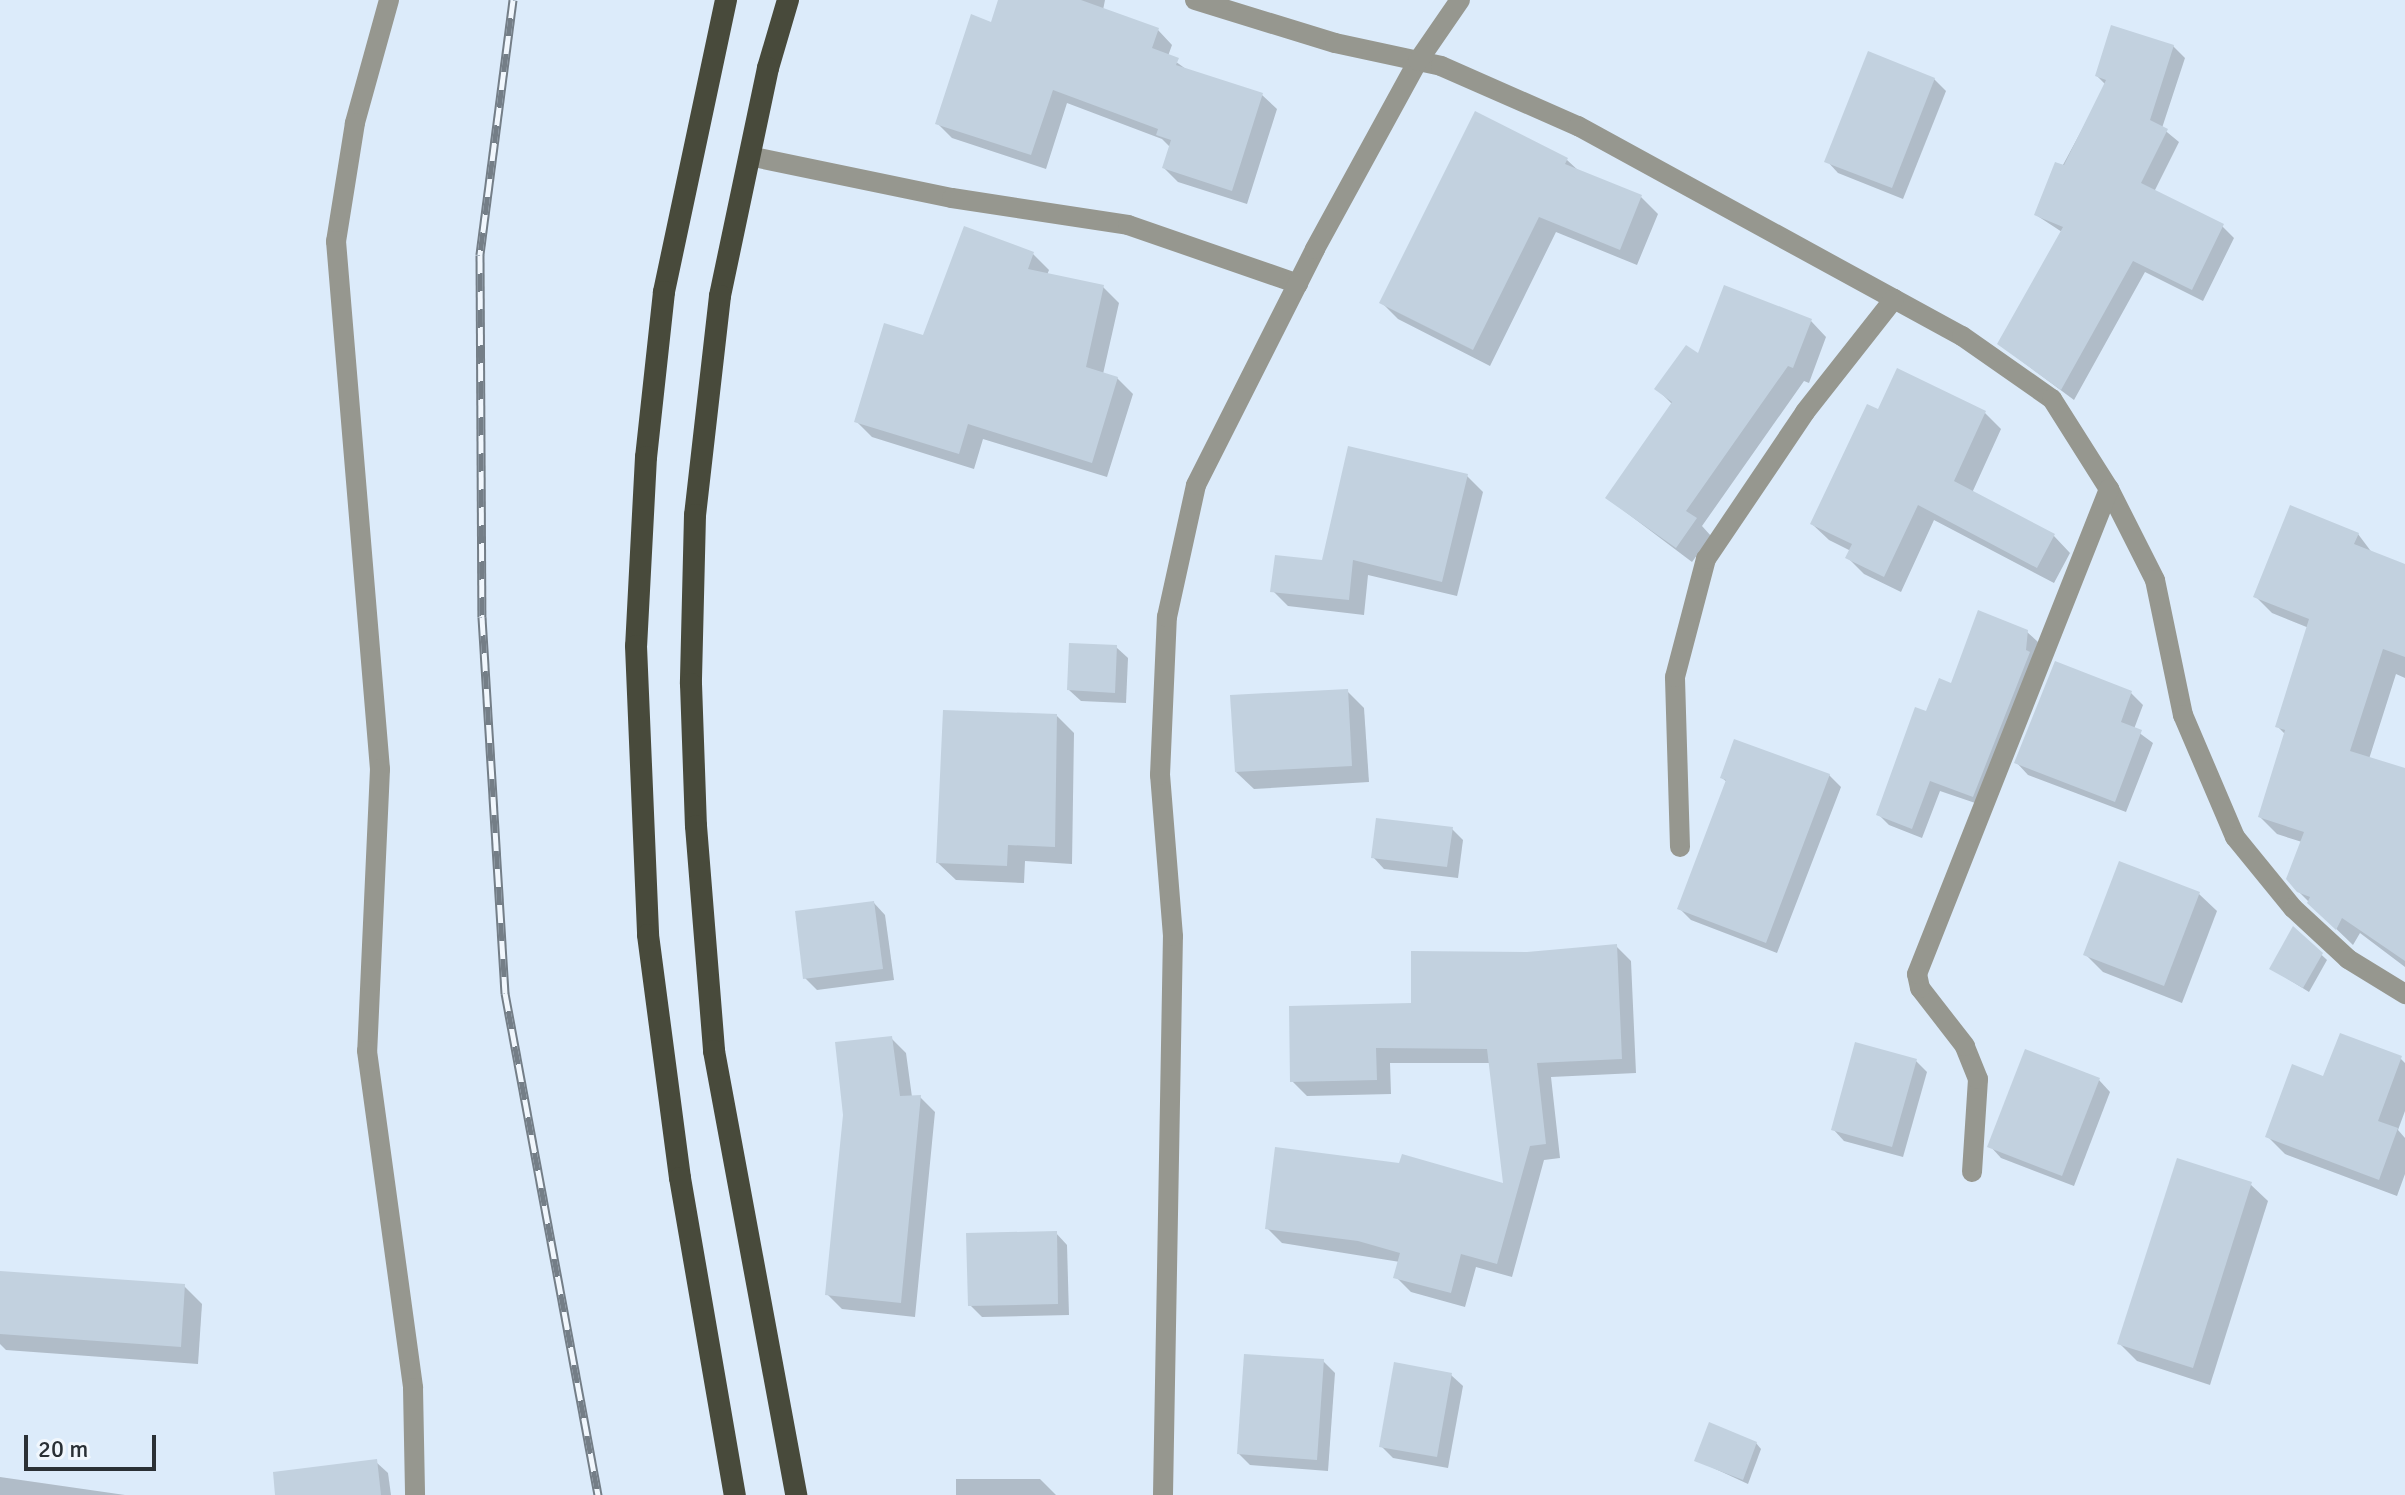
<!DOCTYPE html>
<html>
<head>
<meta charset="utf-8">
<style>
	body { margin:0 }
	#map { position:relative; width:2405px; height:1495px; overflow:hidden; background:#dcebfa; font-family:Signika,sans-serif }
	div>[style] { position:absolute }
	[style*='--x'] { left:calc(var(--x)*1px); top:calc(var(--y)*1px); width:calc(var(--w)*1px); rotate:calc(var(--a)*1deg) }
	.shadow>* { inset:0; background:#0003 }
	.building>* { inset:0; background:#c2d1df }
	.minor>* { height:20px; margin:-10px; padding:0 10px; transform-origin:10px; border-radius:10px; background:#96978f }
	.trunk>* { height:22px; margin:-11px; padding:0 11px; transform-origin:11px; border-radius:11px; background:#484a3b }
	.rail>* { height:9px; margin-top:-4.5px; transform-origin:0; background:repeating-linear-gradient(90deg,#f1f7fd 0 18px,#747e87 0 36px); box-sizing:border-box; border-block:2px solid #747e87 }
	span { translate:-50% -50%; white-space:nowrap; text-align:center; line-height:1.15; -webkit-text-stroke:6px #f1f7fd; paint-order:stroke }
	.scale { position:absolute; left:24px; top:1435px; width:132px; height:36px; box-sizing:border-box; border:4px solid #2a3035; border-top:0; padding-left:10px; font-size:24px; line-height:28px; white-space:nowrap; color:#2a3035; -webkit-text-stroke:6px #f1f7fd; paint-order:stroke }
</style>
</head>
<body>
<div id="map">
	<div class="shadow">
		<div style="clip-path:polygon(1000px 0,1105px 0,1103px 10px,1158px 30px,1172px 45px,1168px 56px,1190px 72px,1262px 95px,1277px 109px,1247px 204px,1178px 182px,1164px 168px,1170px 147px,1162px 139px,1067px 103px,1046px 169px,952px 138px,938px 124px,993px 24px)"></div>
		<div style="clip-path:polygon(2173px 46px,2185px 58px,2162px 128px,2179px 142px,2154px 192px,2222px 226px,2234px 238px,2203px 301px,2145px 272px,2074px 400px,1999px 344px,2062px 232px,2036px 215px,2106px 85px,2097px 76px)"></div>
		<div style="clip-path:polygon(1934px 79px,1946px 91px,1903px 199px,1838px 173px,1827px 161px)"></div>
		<div style="clip-path:polygon(1476px 114px,1567px 160px,1580px 172px,1641px 197px,1658px 214px,1637px 265px,1556px 232px,1490px 366px,1398px 319px,1382px 303px)"></div>
		<div style="clip-path:polygon(1033px 254px,1049px 270px,1047px 275px,1103px 287px,1119px 303px,1103px 374px,1117px 378px,1133px 394px,1107px 477px,983px 439px,974px 469px,872px 437px,857px 422px)"></div>
		<div style="clip-path:polygon(1811px 321px,1826px 337px,1809px 383px,1804px 381px,1702px 526px,1711px 536px,1692px 562px,1607px 498px,1673px 405px,1657px 389px,1698px 357px)"></div>
		<div style="clip-path:polygon(1879px 412px,1985px 413px,2001px 429px,1972px 493px,2054px 536px,2070px 553px,2054px 583px,1934px 520px,1901px 592px,1864px 574px,1848px 558px,1851px 551px,1829px 540px,1812px 524px)"></div>
		<div style="clip-path:polygon(1467px 476px,1483px 492px,1457px 596px,1368px 575px,1364px 615px,1288px 606px,1273px 591px)"></div>
		<div style="clip-path:polygon(2358px 534px,2373px 554px,2405px 566px,2405px 678px,2396px 674px,2369px 759px,2405px 770px,2405px 967px,2360px 933px,2353px 945px,2326px 919px,2298px 891px,2302px 842px,2277px 834px,2260px 817px,2286px 735px,2277px 726px,2309px 628px,2272px 613px,2256px 597px)"></div>
		<div style="clip-path:polygon(2027px 632px,2038px 642px,1984px 806px,1940px 791px,1922px 838px,1889px 825px,1879px 815px,1927px 713px,1952px 686px)"></div>
		<div style="clip-path:polygon(1116px 647px,1128px 658px,1126px 703px,1081px 701px,1069px 690px)"></div>
		<div style="clip-path:polygon(2056px 664px,2131px 693px,2143px 705px,2134px 729px,2153px 743px,2126px 812px,2028px 775px,2017px 763px)"></div>
		<div style="clip-path:polygon(1347px 691px,1364px 708px,1369px 782px,1254px 789px,1236px 772px)"></div>
		<div style="clip-path:polygon(1057px 716px,1074px 733px,1072px 864px,1025px 861px,1024px 883px,956px 880px,938px 863px)"></div>
		<div style="clip-path:polygon(1829px 775px,1841px 787px,1777px 953px,1691px 920px,1680px 909px,1727px 782px,1722px 778px)"></div>
		<div style="clip-path:polygon(1452px 829px,1463px 840px,1458px 878px,1384px 869px,1373px 857px)"></div>
		<div style="clip-path:polygon(2199px 894px,2217px 911px,2182px 1003px,2103px 972px,2085px 954px)"></div>
		<div style="clip-path:polygon(874px 903px,885px 915px,894px 980px,817px 990px,805px 978px)"></div>
		<div style="clip-path:polygon(2294px 929px,2327px 960px,2309px 992px,2272px 969px)"></div>
		<div style="clip-path:polygon(1616px 946px,1631px 961px,1636px 1073px,1551px 1077px,1560px 1158px,1544px 1160px,1512px 1277px,1476px 1267px,1465px 1307px,1411px 1292px,1396px 1277px,1400px 1262px,1282px 1243px,1267px 1228px,1506px 1185px,1491px 1063px,1390px 1063px,1391px 1094px,1307px 1096px,1292px 1081px,1413px 1005px,1527px 954px)"></div>
		<div style="clip-path:polygon(891px 1038px,906px 1053px,912px 1097px,920px 1097px,935px 1112px,915px 1317px,842px 1309px,827px 1294px)"></div>
		<div style="clip-path:polygon(2400px 1058px,2405px 1063px,2405px 1111px,2398px 1130px,2405px 1138px,2405px 1174px,2397px 1196px,2285px 1154px,2268px 1137px,2325px 1079px)"></div>
		<div style="clip-path:polygon(1916px 1061px,1927px 1072px,1903px 1157px,1844px 1141px,1833px 1129px)"></div>
		<div style="clip-path:polygon(2099px 1080px,2110px 1092px,2074px 1186px,2001px 1158px,1990px 1146px)"></div>
		<div style="clip-path:polygon(2250px 1184px,2268px 1201px,2210px 1385px,2137px 1361px,2120px 1344px)"></div>
		<div style="clip-path:polygon(1056px 1233px,1067px 1245px,1069px 1315px,982px 1317px,970px 1305px)"></div>
		<div style="clip-path:polygon(0 1273px,184px 1286px,202px 1304px,198px 1364px,6px 1350px,0 1344px)"></div>
		<div style="clip-path:polygon(1323px 1361px,1335px 1373px,1328px 1471px,1250px 1465px,1239px 1454px)"></div>
		<div style="clip-path:polygon(1451px 1375px,1463px 1386px,1448px 1468px,1393px 1458px,1381px 1446px)"></div>
		<div style="clip-path:polygon(1756px 1443px,1761px 1449px,1748px 1484px,1696px 1460px)"></div>
		<div style="clip-path:polygon(376px 1462px,388px 1473px,391px 1495px,324px 1495px)"></div>
		<div style="clip-path:polygon(0 1477px,125px 1495px,0 1495px)"></div>
		<div style="clip-path:polygon(956px 1479px,1040px 1479px,1056px 1495px,956px 1495px)"></div>
	</div>
	<div class="building">
		<div style="clip-path:polygon(998px 0,1081px 0,1159px 28px,1152px 48px,1179px 58px,1176px 65px,1263px 93px,1232px 191px,1162px 168px,1171px 140px,1156px 135px,1158px 129px,1053px 90px,1031px 155px,935px 124px,971px 14px,991px 22px)"></div>
		<div style="clip-path:polygon(2111px 25px,2174px 45px,2150px 120px,2168px 129px,2141px 183px,2224px 224px,2192px 290px,2133px 261px,2061px 390px,1997px 344px,2063px 227px,2034px 215px,2055px 162px,2064px 165px,2106px 80px,2095px 76px)"></div>
		<div style="clip-path:polygon(1868px 51px,1935px 78px,1892px 188px,1824px 162px)"></div>
		<div style="clip-path:polygon(1475px 111px,1568px 158px,1565px 164px,1642px 195px,1620px 250px,1539px 217px,1473px 350px,1379px 303px)"></div>
		<div style="clip-path:polygon(964px 226px,1034px 252px,1028px 269px,1104px 285px,1086px 367px,1118px 377px,1092px 463px,968px 424px,959px 454px,854px 422px,884px 323px,923px 335px)"></div>
		<div style="clip-path:polygon(1724px 285px,1812px 319px,1793px 368px,1788px 366px,1686px 511px,1697px 518px,1676px 548px,1605px 498px,1672px 402px,1654px 389px,1686px 345px,1698px 353px)"></div>
		<div style="clip-path:polygon(1897px 368px,1986px 411px,1954px 481px,2055px 534px,2037px 568px,1918px 505px,1884px 577px,1845px 558px,1852px 544px,1810px 524px,1867px 404px,1878px 409px)"></div>
		<div style="clip-path:polygon(1348px 446px,1468px 474px,1442px 582px,1353px 560px,1349px 600px,1270px 592px,1275px 555px,1322px 560px)"></div>
		<div style="clip-path:polygon(2290px 505px,2359px 533px,2354px 544px,2405px 564px,2405px 657px,2383px 649px,2350px 751px,2405px 768px,2405px 961px,2342px 918px,2336px 930px,2307px 903px,2310px 897px,2297px 892px,2286px 879px,2304px 832px,2258px 817px,2285px 730px,2275px 727px,2309px 619px,2253px 597px)"></div>
		<div style="clip-path:polygon(1978px 610px,2028px 630px,2026px 650px,2030px 652px,1973px 797px,1930px 781px,1912px 829px,1876px 815px,1915px 707px,1926px 711px,1939px 678px,1951px 683px)"></div>
		<div style="clip-path:polygon(1069px 643px,1117px 645px,1115px 693px,1067px 690px)"></div>
		<div style="clip-path:polygon(2055px 661px,2132px 691px,2121px 722px,2142px 730px,2115px 802px,2014px 763px)"></div>
		<div style="clip-path:polygon(1348px 689px,1352px 766px,1235px 772px,1230px 695px)"></div>
		<div style="clip-path:polygon(943px 710px,1057px 714px,1055px 847px,1008px 845px,1007px 866px,936px 863px)"></div>
		<div style="clip-path:polygon(1734px 739px,1830px 774px,1766px 943px,1677px 909px,1726px 780px,1720px 778px)"></div>
		<div style="clip-path:polygon(1376px 818px,1453px 827px,1447px 867px,1371px 858px)"></div>
		<div style="clip-path:polygon(2119px 861px,2200px 892px,2164px 986px,2083px 955px)"></div>
		<div style="clip-path:polygon(874px 901px,883px 969px,803px 979px,795px 911px)"></div>
		<div style="clip-path:polygon(2293px 926px,2323px 953px,2303px 988px,2269px 969px)"></div>
		<div style="clip-path:polygon(1617px 944px,1622px 1059px,1537px 1063px,1546px 1144px,1530px 1146px,1497px 1264px,1461px 1254px,1451px 1293px,1393px 1278px,1400px 1253px,1358px 1241px,1265px 1229px,1275px 1147px,1399px 1163px,1402px 1154px,1503px 1183px,1487px 1049px,1376px 1048px,1377px 1080px,1290px 1082px,1289px 1006px,1411px 1003px,1411px 951px,1527px 952px)"></div>
		<div style="clip-path:polygon(2340px 1033px,2402px 1056px,2378px 1121px,2398px 1128px,2379px 1180px,2265px 1137px,2292px 1064px,2323px 1076px)"></div>
		<div style="clip-path:polygon(892px 1036px,900px 1096px,921px 1095px,901px 1303px,825px 1295px,843px 1115px,835px 1042px)"></div>
		<div style="clip-path:polygon(1855px 1042px,1917px 1059px,1892px 1147px,1831px 1130px)"></div>
		<div style="clip-path:polygon(2025px 1049px,2100px 1078px,2062px 1176px,1987px 1147px)"></div>
		<div style="clip-path:polygon(2177px 1158px,2252px 1182px,2193px 1368px,2117px 1344px)"></div>
		<div style="clip-path:polygon(1057px 1231px,1058px 1304px,968px 1306px,966px 1233px)"></div>
		<div style="clip-path:polygon(0 1271px,185px 1284px,181px 1347px,0 1334px)"></div>
		<div style="clip-path:polygon(1244px 1354px,1324px 1359px,1317px 1460px,1237px 1454px)"></div>
		<div style="clip-path:polygon(1394px 1362px,1452px 1373px,1437px 1457px,1379px 1447px)"></div>
		<div style="clip-path:polygon(1709px 1422px,1757px 1442px,1743px 1480px,1694px 1461px)"></div>
		<div style="clip-path:polygon(377px 1459px,381px 1495px,275px 1495px,273px 1472px)"></div>
	</div>
	<div class="minor">
		<div style="--x:389;--y:0;--w:128;--a:105.5"></div>
		<div style="--x:355;--y:123;--w:120;--a:99.1"></div>
		<div style="--x:336;--y:241;--w:530;--a:85.24"></div>
		<div style="--x:380;--y:769;--w:282;--a:92.6"></div>
		<div style="--x:367;--y:1051;--w:340;--a:82.2"></div>
		<div style="--x:413;--y:1388;--w:107;--a:88.9"></div>
		<div style="--x:1195;--y:0;--w:146;--a:17.1"></div>
		<div style="--x:1335;--y:43;--w:108;--a:12.2"></div>
		<div style="--x:1441;--y:66;--w:150;--a:23.7"></div>
		<div style="--x:1578;--y:126;--w:438;--a:28.7"></div>
		<div style="--x:1962;--y:336;--w:110;--a:35"></div>
		<div style="--x:2052;--y:399;--w:107;--a:57.7"></div>
		<div style="--x:2109;--y:489;--w:102;--a:63.2"></div>
		<div style="--x:2155;--y:580;--w:138;--a:78.3"></div>
		<div style="--x:2183;--y:715;--w:133;--a:66.9"></div>
		<div style="--x:2235;--y:837;--w:92;--a:50.8"></div>
		<div style="--x:2293;--y:908;--w:75;--a:42.8"></div>
		<div style="--x:2348;--y:959;--w:67;--a:31.6"></div>
		<div style="--x:749;--y:156;--w:207;--a:11.7"></div>
		<div style="--x:952;--y:198;--w:178;--a:8.7"></div>
		<div style="--x:1128;--y:225;--w:180;--a:19.1"></div>
		<div style="--x:1680;--y:847;--w:170;--a:-91.7"></div>
		<div style="--x:1675;--y:677;--w:122;--a:-75.3"></div>
		<div style="--x:1706;--y:559;--w:177;--a:-56"></div>
		<div style="--x:1805;--y:412;--w:144;--a:-51.8"></div>
		<div style="--x:1972;--y:1172;--w:93;--a:-86.3"></div>
		<div style="--x:1978;--y:1079;--w:35;--a:-112"></div>
		<div style="--x:1965;--y:1046;--w:73;--a:-127.8"></div>
		<div style="--x:1920;--y:988;--w:14;--a:-102"></div>
		<div style="--x:1917;--y:974;--w:522;--a:-68.4"></div>
		<div style="--x:1163;--y:1495;--w:559;--a:-88.98"></div>
		<div style="--x:1173;--y:936;--w:162;--a:-94.6"></div>
		<div style="--x:1160;--y:775;--w:158;--a:-87.5"></div>
		<div style="--x:1167;--y:617;--w:135;--a:-77.6"></div>
		<div style="--x:1196;--y:485;--w:264;--a:-63.2"></div>
		<div style="--x:1315;--y:249;--w:214;--a:-61.3"></div>
		<div style="--x:1418;--y:61;--w:74;--a:-55.5"></div>
	</div>
	<div class="trunk">
		<div style="--x:726;--y:0;--w:299;--a:102"></div>
		<div style="--x:664;--y:292;--w:166;--a:96.2"></div>
		<div style="--x:646;--y:457;--w:189;--a:93"></div>
		<div style="--x:636;--y:646;--w:289;--a:87.6"></div>
		<div style="--x:648;--y:935;--w:245;--a:82.5"></div>
		<div style="--x:680;--y:1178;--w:322;--a:80.2"></div>
		<div style="--x:788;--y:0;--w:71;--a:106.4"></div>
		<div style="--x:768;--y:68;--w:233;--a:101.9"></div>
		<div style="--x:720;--y:296;--w:220;--a:96.5"></div>
		<div style="--x:695;--y:515;--w:169;--a:91.4"></div>
		<div style="--x:691;--y:684;--w:142;--a:88"></div>
		<div style="--x:696;--y:826;--w:226;--a:85.4"></div>
		<div style="--x:714;--y:1051;--w:452;--a:79.5"></div>
	</div>
	<div class="rail">
		<div style="--x:513;--y:0;--w:257;--a:97.4"></div>
		<div style="--x:480;--y:255;--w:362;--a:89.7"></div>
		<div style="--x:482;--y:617;--w:377;--a:86.5"></div>
		<div style="--x:505;--y:993;--w:511;--a:79.5"></div>
	</div>
	<div class="scale">20 m</div>
</div>
</body>
</html>
